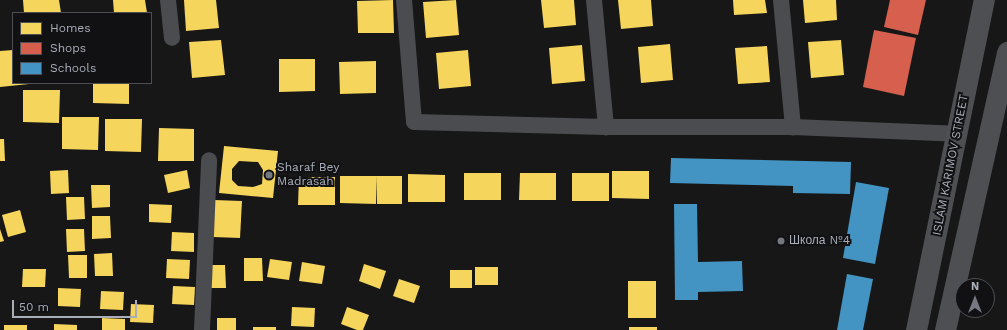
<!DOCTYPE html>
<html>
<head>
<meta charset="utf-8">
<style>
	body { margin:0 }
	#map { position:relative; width:1007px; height:330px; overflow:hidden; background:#171717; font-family:"Work Sans",sans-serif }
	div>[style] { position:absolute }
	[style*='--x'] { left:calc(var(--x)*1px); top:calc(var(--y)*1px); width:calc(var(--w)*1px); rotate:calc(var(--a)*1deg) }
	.homes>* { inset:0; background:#f6d55c }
	.shops>* { inset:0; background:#d6604d }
	.schools>* { inset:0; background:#4393c3 }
	.minor>* { height:16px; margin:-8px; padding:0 8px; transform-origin:8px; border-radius:8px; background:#4b4c50 }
	.major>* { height:21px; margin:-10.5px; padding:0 10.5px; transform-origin:10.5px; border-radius:10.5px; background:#4d4f52 }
	.dots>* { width:11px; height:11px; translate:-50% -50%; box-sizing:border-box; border:2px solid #111113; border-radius:50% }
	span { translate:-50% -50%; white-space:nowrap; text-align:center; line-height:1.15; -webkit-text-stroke:4px #111113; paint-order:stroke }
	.street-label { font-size:12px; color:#a8adb8 }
	.poi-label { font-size:12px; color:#a8adb8 }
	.left { translate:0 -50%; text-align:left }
	.legend { position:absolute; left:12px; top:12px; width:140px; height:72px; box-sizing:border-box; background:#111113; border:1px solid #4d4f55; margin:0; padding:5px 7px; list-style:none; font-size:12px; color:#a8adb8 }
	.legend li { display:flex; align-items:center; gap:8px; height:20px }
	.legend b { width:20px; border:1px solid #4d4f55 }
	.north { position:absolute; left:955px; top:278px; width:40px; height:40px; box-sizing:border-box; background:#111113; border:1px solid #4d4f55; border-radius:50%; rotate:0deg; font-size:11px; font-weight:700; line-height:16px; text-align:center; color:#a8adb8 }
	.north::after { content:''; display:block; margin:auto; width:14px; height:18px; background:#757880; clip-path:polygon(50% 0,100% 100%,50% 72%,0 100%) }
	.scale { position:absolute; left:12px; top:300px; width:125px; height:18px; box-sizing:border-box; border:2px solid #a8adb8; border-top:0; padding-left:5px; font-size:12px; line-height:14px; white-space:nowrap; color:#a8adb8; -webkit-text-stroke:3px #111113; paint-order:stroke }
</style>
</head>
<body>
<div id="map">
	<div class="homes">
		<div style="clip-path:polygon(23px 0,59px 0,61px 13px,24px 13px)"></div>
		<div style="clip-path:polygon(113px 0,145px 0,147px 13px,114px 13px)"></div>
		<div style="clip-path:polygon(184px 0,216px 0,219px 28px,186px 31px)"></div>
		<div style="clip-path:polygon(393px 0,394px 33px,358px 33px,357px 1px)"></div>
		<div style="clip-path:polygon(456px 0,459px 35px,426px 38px,423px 2px)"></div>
		<div style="clip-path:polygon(541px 0,574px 0,576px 25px,544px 28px)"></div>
		<div style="clip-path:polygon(618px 0,651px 0,653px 26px,621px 29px)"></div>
		<div style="clip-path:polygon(733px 0,765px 0,767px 13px,734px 15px)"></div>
		<div style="clip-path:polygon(803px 0,836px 0,837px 20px,805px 23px)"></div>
		<div style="clip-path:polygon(221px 40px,225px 75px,192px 78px,189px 42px)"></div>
		<div style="clip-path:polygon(841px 40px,844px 75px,811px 78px,808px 42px)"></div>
		<div style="clip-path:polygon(670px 44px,673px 80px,641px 83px,638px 47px)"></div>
		<div style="clip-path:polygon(582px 45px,585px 81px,552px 84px,549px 48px)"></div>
		<div style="clip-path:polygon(767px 46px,770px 82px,738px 84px,735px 48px)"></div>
		<div style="clip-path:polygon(13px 50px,13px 83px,29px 84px,0 87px,0 51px)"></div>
		<div style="clip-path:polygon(468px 50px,471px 86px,439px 89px,436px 53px)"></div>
		<div style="clip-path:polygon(279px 59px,315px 59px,315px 91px,279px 92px)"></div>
		<div style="clip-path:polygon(376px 61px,376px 93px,340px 94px,339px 62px)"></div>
		<div style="clip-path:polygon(93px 83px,129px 83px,129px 104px,93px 103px)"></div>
		<div style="clip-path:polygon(23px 90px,60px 90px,59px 123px,23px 122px)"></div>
		<div style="clip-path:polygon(62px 117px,99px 117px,98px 150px,62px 149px)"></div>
		<div style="clip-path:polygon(105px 119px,142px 119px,141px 152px,105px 151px)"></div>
		<div style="clip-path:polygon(159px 128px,194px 129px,194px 161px,158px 161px)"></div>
		<div style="clip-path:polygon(0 139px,4px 139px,5px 161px,0 161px)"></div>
		<div style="clip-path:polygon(evenodd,224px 146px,278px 151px,273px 198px,219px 193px,224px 146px,239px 161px,258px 162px,263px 170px,262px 184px,253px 187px,238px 186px,232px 180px,232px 169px,239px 161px)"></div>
		<div style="clip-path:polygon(68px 170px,69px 193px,51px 194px,50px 171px)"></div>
		<div style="clip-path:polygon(187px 170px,190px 188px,168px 193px,164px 175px)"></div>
		<div style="clip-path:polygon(612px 171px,649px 171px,649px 199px,612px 198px)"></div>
		<div style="clip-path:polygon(464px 173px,501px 173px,501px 200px,464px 200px)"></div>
		<div style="clip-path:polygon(520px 173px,556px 173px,556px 200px,519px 200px)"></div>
		<div style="clip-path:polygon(572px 173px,609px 173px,609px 201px,572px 201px)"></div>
		<div style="clip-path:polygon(408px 174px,445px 175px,445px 202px,408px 202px)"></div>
		<div style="clip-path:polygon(340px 176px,377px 176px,376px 204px,340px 203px)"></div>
		<div style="clip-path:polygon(377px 176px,402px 176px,402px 204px,377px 204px)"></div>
		<div style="clip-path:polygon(299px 177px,335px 177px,335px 205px,298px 205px)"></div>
		<div style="clip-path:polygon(91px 185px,110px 185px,110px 207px,92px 208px)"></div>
		<div style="clip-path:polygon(66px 197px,84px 197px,85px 219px,67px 220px)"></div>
		<div style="clip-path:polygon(214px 200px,242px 201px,240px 238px,213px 237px)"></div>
		<div style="clip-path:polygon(149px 204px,172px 205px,171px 223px,149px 222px)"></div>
		<div style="clip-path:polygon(20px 210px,26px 232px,8px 237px,2px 215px)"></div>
		<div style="clip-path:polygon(92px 216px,110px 216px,111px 238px,92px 239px)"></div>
		<div style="clip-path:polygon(0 229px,4px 241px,0 242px)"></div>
		<div style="clip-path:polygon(66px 229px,84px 229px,85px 251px,67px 252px)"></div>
		<div style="clip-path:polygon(172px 232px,194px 233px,194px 252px,171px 251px)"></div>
		<div style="clip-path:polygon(112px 253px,113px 276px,95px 276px,94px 254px)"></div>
		<div style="clip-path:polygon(68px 255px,87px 255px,87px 278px,69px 278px)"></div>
		<div style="clip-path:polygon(244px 258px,262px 258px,263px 281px,244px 281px)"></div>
		<div style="clip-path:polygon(167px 259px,190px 260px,189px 279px,166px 278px)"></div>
		<div style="clip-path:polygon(270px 259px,292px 262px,289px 280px,267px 277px)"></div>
		<div style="clip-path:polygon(302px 262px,325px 266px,322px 284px,299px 281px)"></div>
		<div style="clip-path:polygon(364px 264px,386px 271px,380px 289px,359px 281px)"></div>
		<div style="clip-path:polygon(207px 265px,225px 265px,226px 288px,207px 288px)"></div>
		<div style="clip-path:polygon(475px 267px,498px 267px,498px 285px,475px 285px)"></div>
		<div style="clip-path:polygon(23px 269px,46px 269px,45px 287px,22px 287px)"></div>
		<div style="clip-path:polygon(450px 270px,472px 270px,472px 288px,450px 288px)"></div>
		<div style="clip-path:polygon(399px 279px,420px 286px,414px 303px,393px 296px)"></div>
		<div style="clip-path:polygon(628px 281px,656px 281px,656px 318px,628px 318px)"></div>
		<div style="clip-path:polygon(173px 286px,195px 287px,194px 305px,172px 304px)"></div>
		<div style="clip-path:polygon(58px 288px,81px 289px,80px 307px,58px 306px)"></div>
		<div style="clip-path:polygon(101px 291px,124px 292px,123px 310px,100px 309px)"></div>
		<div style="clip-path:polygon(131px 304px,154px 305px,153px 323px,130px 322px)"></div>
		<div style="clip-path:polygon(292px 307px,315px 308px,314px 327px,291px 326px)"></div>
		<div style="clip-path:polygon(347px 307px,369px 315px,363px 330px,357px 330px,341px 324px)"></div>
		<div style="clip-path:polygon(102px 318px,125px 319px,125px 330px,102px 330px)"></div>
		<div style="clip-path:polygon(217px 318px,236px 318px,236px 330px,217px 330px)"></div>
		<div style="clip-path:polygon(54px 324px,77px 325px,77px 330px,54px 330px)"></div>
		<div style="clip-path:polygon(4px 325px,27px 325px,27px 330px,4px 330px)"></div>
		<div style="clip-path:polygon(253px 327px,276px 327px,276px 330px,253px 330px)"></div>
		<div style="clip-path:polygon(629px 327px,657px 327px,657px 330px,629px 330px)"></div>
	</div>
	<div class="shops">
		<div style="clip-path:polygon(890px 0,926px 0,918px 35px,884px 27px)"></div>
		<div style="clip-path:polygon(874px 30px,916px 38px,904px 96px,863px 87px)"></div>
	</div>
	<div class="schools">
		<div style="clip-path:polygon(671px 158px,851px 162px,850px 194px,793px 193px,793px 186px,670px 183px)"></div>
		<div style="clip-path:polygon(856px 182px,889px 188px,875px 264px,843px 258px)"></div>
		<div style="clip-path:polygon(674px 204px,697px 204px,698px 262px,742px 261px,743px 291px,698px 292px,698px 300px,675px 300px)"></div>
		<div style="clip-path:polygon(847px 274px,873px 279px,863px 330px,837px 330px)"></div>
	</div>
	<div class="minor">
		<div style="--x:168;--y:0;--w:38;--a:84"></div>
		<div style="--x:404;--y:0;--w:122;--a:85.3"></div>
		<div style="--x:414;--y:122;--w:192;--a:1.5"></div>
		<div style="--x:606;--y:127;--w:187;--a:0"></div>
		<div style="--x:793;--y:127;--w:164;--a:2.4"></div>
		<div style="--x:594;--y:0;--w:128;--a:84.6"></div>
		<div style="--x:781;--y:0;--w:128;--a:84.6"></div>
		<div style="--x:202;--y:330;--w:170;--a:-87.6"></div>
	</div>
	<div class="major">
		<div style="--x:916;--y:330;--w:337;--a:-78.4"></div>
		<div style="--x:945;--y:330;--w:285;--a:-77.4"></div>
	</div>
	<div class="dots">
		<div style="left:269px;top:175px;background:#757880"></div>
		<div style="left:781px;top:241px;background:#757880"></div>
	</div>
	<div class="street-label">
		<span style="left:951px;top:165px;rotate:-79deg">ISLAM KARIMOV STREET</span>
	</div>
	<div class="poi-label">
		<span class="left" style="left:277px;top:175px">Sharaf Bey<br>Madrasah</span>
		<span class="left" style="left:789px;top:241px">Школа №4</span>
	</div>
	<ul class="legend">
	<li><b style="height:11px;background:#f6d55c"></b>Homes</li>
	<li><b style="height:11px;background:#d6604d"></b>Shops</li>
	<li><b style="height:11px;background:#4393c3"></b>Schools</li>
	</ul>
	<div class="north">N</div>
	<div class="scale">50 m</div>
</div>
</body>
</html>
